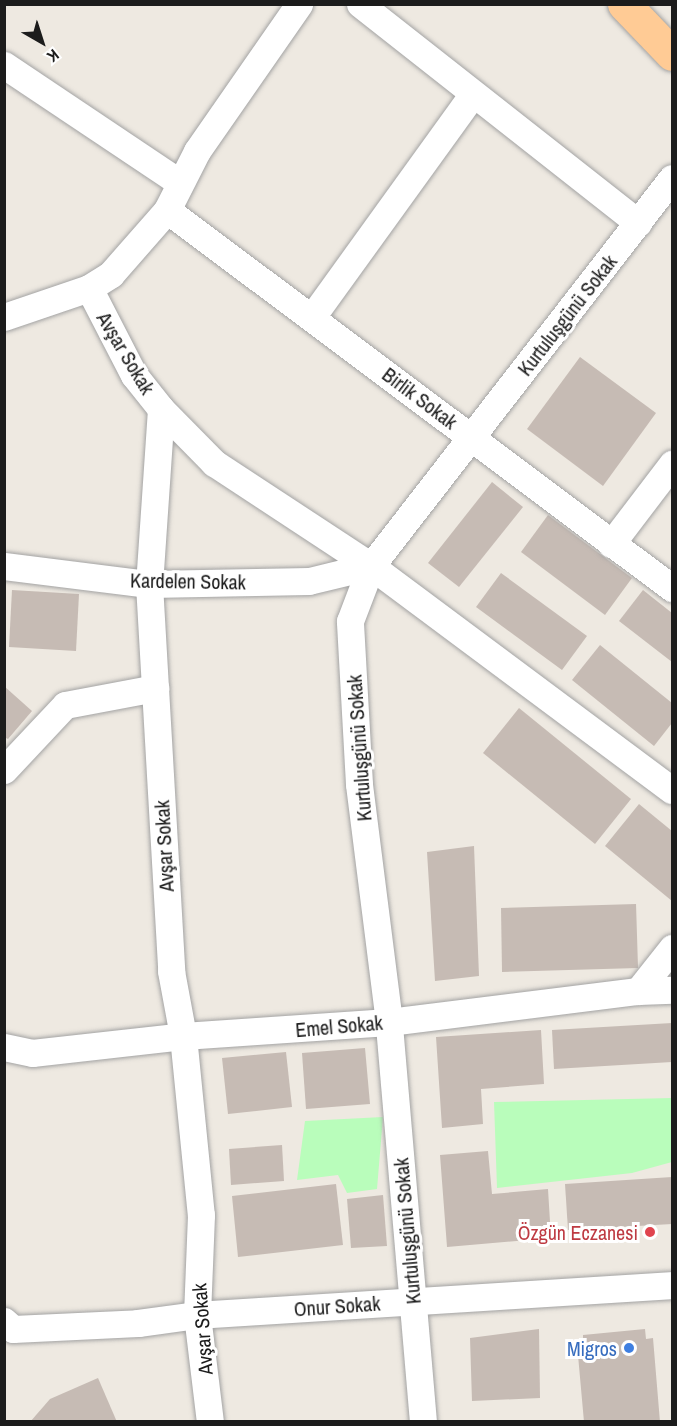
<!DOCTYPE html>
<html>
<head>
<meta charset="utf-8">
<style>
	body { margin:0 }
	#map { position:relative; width:677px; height:1426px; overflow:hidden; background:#eee9e1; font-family:"Archivo Narrow",sans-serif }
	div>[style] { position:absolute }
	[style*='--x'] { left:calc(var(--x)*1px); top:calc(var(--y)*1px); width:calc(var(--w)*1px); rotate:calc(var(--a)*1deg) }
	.park>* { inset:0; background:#b9fdbb }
	.building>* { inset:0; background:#c6bbb4 }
	.roads { filter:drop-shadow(0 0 2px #a3a3a3) drop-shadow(0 0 2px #a3a3a3) }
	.minor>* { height:27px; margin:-13.5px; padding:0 13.5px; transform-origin:13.5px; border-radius:13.5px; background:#fff }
	.major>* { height:33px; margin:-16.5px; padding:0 16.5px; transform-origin:16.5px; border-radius:16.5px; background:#ffcb95 }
	.dots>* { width:16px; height:16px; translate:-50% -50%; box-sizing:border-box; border:3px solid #fff; border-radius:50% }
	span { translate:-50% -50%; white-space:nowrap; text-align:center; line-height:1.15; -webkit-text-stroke:6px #fff; paint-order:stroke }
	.street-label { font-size:20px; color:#1c1c1c }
	.health-label { font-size:20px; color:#be3a42 }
	.right { translate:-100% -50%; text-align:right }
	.shop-label { font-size:20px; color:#366cbe }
	.frame { position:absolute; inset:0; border:6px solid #1c1c1c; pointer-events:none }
	.north { position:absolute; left:12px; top:12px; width:60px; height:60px; -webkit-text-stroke:4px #fff; paint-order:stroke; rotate:141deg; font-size:16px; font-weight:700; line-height:24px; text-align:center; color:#1c1c1c }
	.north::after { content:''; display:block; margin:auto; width:21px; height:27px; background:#1c1c1c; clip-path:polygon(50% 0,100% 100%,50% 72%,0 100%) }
</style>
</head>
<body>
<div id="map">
	<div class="park">
		<div style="clip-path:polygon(672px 1098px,672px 1162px,632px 1173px,497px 1188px,494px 1102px)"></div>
		<div style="clip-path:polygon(383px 1117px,377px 1189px,347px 1193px,338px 1175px,297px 1180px,305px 1121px)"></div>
	</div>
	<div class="building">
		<div style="clip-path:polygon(580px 357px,656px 413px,603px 486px,527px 429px)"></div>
		<div style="clip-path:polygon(492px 482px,523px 507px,459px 587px,428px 563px)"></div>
		<div style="clip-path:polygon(548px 515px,632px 578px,605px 615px,521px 552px)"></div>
		<div style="clip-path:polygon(501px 573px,587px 636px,562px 670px,476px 607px)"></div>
		<div style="clip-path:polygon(12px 590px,79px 594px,76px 651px,9px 647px)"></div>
		<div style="clip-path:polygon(643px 590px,672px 613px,672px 662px,619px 621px)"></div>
		<div style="clip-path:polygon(600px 645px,672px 703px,672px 723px,654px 746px,572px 680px)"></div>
		<div style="clip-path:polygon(4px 686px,32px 711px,8px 739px,4px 737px)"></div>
		<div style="clip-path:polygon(519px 708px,631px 799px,595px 844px,483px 753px)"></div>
		<div style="clip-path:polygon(639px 804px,672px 831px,672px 901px,605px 846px)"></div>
		<div style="clip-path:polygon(474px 846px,479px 976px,435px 981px,427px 852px)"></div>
		<div style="clip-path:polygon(636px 904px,638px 968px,502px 972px,501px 908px)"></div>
		<div style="clip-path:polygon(672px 1023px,672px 1062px,554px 1069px,552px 1030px)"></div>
		<div style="clip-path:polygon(541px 1030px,544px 1084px,481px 1089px,483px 1124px,442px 1128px,436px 1037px)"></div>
		<div style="clip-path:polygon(365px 1048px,370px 1104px,306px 1109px,302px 1053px)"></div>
		<div style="clip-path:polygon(286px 1052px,292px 1107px,228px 1114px,222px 1058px)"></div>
		<div style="clip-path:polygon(282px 1145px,284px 1181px,231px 1185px,229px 1149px)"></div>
		<div style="clip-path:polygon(488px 1151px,492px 1194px,548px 1189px,551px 1238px,447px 1247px,440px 1155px)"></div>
		<div style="clip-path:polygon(672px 1177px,672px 1224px,568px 1230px,565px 1184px)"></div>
		<div style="clip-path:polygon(336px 1184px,343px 1245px,238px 1257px,232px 1196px)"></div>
		<div style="clip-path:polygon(383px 1195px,387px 1246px,351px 1248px,347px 1199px)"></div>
		<div style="clip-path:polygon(539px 1329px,540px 1398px,472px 1401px,470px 1338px)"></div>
		<div style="clip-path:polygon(645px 1329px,646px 1339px,653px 1338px,660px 1422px,584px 1422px,577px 1344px,583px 1343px,583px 1335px)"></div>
		<div style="clip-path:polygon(98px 1378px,117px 1422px,30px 1422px,50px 1399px)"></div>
	</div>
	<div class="roads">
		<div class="minor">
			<div style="--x:360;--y:4;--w:354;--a:38.2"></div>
			<div style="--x:4;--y:65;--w:211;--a:33.8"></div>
			<div style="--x:167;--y:210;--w:631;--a:36.82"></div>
			<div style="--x:89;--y:288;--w:98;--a:62.7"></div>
			<div style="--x:134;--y:375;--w:43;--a:51.5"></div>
			<div style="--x:161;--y:409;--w:175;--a:93.9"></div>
			<div style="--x:149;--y:584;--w:388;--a:86.7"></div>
			<div style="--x:171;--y:971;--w:66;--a:79.5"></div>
			<div style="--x:183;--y:1036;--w:180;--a:84.3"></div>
			<div style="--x:201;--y:1215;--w:100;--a:92.3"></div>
			<div style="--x:197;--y:1315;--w:108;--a:83.1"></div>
			<div style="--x:4;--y:317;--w:90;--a:-18.8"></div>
			<div style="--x:89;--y:288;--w:26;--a:-32"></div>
			<div style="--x:111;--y:274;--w:85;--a:-48.8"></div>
			<div style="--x:167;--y:210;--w:66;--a:-63"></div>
			<div style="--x:197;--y:151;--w:179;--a:-55.2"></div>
			<div style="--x:312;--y:317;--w:275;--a:-54.2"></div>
			<div style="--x:161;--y:409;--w:76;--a:45.5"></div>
			<div style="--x:214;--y:463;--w:188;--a:33.3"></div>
			<div style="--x:371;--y:566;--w:375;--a:36.7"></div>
			<div style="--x:611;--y:544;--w:101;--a:-52.7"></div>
			<div style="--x:4;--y:566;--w:146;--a:7.1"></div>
			<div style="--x:149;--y:584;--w:160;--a:-1.1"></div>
			<div style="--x:309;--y:581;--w:64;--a:-13.6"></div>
			<div style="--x:4;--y:770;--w:89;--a:-46.8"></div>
			<div style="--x:65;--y:705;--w:92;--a:-10.7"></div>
			<div style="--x:638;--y:991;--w:55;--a:-51.7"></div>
			<div style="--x:4;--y:1047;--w:29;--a:12"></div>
			<div style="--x:32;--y:1053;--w:152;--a:-6.4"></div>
			<div style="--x:183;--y:1036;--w:206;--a:-3.9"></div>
			<div style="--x:389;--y:1022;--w:251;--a:-7.1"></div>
			<div style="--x:638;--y:991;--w:34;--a:-2"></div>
			<div style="--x:4;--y:1321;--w:12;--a:42"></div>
			<div style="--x:13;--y:1329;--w:125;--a:-2.7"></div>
			<div style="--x:138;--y:1323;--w:60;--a:-7.7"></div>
			<div style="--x:197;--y:1315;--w:476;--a:-3.6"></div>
			<div style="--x:423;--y:1422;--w:401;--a:-94.9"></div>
			<div style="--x:389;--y:1022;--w:240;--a:-97.2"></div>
			<div style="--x:359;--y:784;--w:163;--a:-93.2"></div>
			<div style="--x:350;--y:621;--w:59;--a:-69.1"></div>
			<div style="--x:371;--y:566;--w:491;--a:-52.2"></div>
		</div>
		<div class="major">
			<div style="--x:624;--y:4;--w:69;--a:46.2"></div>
		</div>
	</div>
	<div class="dots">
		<div style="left:650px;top:1232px;background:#e0444e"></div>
		<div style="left:629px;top:1348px;background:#3f7fe0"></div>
	</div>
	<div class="street-label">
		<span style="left:567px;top:315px;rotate:-52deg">Kurtuluşgünü Sokak</span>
		<span style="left:126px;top:353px;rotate:59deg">Avşar Sokak</span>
		<span style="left:420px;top:398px;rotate:37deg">Birlik Sokak</span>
		<span style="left:188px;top:581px;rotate:1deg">Kardelen Sokak</span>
		<span style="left:359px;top:748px;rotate:-94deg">Kurtuluşgünü Sokak</span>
		<span style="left:164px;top:846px;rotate:-93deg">Avşar Sokak</span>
		<span style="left:339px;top:1026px;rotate:-5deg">Emel Sokak</span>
		<span style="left:407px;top:1231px;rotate:-95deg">Kurtuluşgünü Sokak</span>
		<span style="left:337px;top:1306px;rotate:-4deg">Onur Sokak</span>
		<span style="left:202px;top:1329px;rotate:-94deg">Avşar Sokak</span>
	</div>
	<div class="health-label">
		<span class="right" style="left:638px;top:1232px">Özgün Eczanesi</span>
	</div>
	<div class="shop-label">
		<span class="right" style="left:617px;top:1348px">Migros</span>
	</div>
	<div class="frame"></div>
	<div class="north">K</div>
</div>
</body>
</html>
